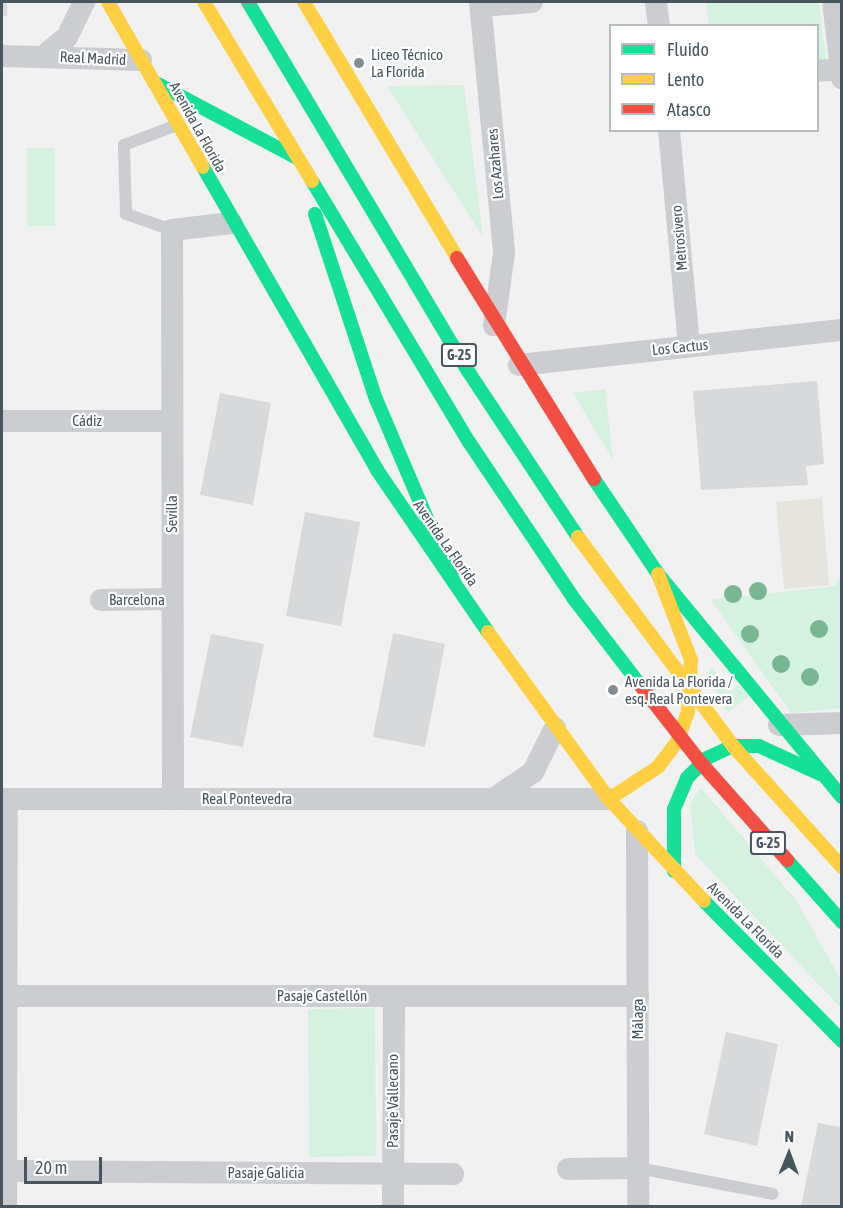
<!DOCTYPE html>
<html>
<head>
<meta charset="utf-8">
<style>
	body { margin:0 }
	#map { position:relative; width:843px; height:1208px; overflow:hidden; background:#f2f1f1; font-family:"Asap Condensed",sans-serif }
	div>[style] { position:absolute }
	[style*='--x'] { left:calc(var(--x)*1px); top:calc(var(--y)*1px); width:calc(var(--w)*1px); rotate:calc(var(--a)*1deg) }
	.commercial>* { inset:0; background:#e6e4df }
	.green>* { inset:0; background:#d5f1df }
	.building>* { inset:0; background:#d8d9da }
	.lane>* { height:12px; margin:-6px; padding:0 6px; transform-origin:6px; border-radius:6px; background:#cbcdd0 }
	.street>* { height:22px; margin:-11px; padding:0 11px; transform-origin:11px; border-radius:11px; background:#cbcdd0 }
	.fast>* { height:14px; margin:-7px; padding:0 7px; transform-origin:7px; border-radius:7px; background:#16e098 }
	.slow>* { height:14px; margin:-7px; padding:0 7px; transform-origin:7px; border-radius:7px; background:#ffcf43 }
	.jam>* { height:14px; margin:-7px; padding:0 7px; transform-origin:7px; border-radius:7px; background:#f24e42 }
	.trees>* { width:18px; height:18px; margin:-9px; border-radius:50%; background:#78b694 }
	.dots>* { width:16px; height:16px; translate:-50% -50%; box-sizing:border-box; border:3px solid #fff; border-radius:50% }
	span { translate:-50% -50%; white-space:nowrap; text-align:center; line-height:1.15; -webkit-text-stroke:4.5px #fff; paint-order:stroke }
	.shield-label span { padding:2px 4px; background:#fff; border:2px solid; border-radius:4px; -webkit-text-stroke-width:0 }
	.shield-label { font-size:14px; color:#47555f; font-weight:700 }
	.poi-label { font-size:15px; color:#47555f }
	.left { translate:0 -50%; text-align:left }
	.street-label { font-size:15px; color:#47555f }
	.frame { position:absolute; inset:0; border:3px solid #47555f; pointer-events:none }
	.legend { position:absolute; left:609px; top:24px; width:210px; height:108px; box-sizing:border-box; background:#fff; border:2px solid #b5bbbf; margin:0; padding:8px 10px; list-style:none; font-size:18px; color:#47555f }
	.legend li { display:flex; align-items:center; gap:12px; height:30px }
	.legend b { width:30px; border:2px solid #b5bbbf }
	.north { position:absolute; left:759px; top:1124px; width:60px; height:60px; -webkit-text-stroke:4px #fff; paint-order:stroke; rotate:1deg; font-size:16px; font-weight:700; line-height:24px; text-align:center; color:#47555f }
	.north::after { content:''; display:block; margin:auto; width:21px; height:27px; background:#47555f; clip-path:polygon(50% 0,100% 100%,50% 72%,0 100%) }
	.scale { position:absolute; left:24px; top:1157px; width:78px; height:27px; box-sizing:border-box; border:3px solid #47555f; border-top:0; padding-left:8px; font-size:18px; line-height:21px; white-space:nowrap; color:#47555f; -webkit-text-stroke:4px #fff; paint-order:stroke }
</style>
</head>
<body>
<div id="map">
	<div class="commercial">
		<div style="clip-path:polygon(822px 498px,829px 585px,784px 589px,776px 502px)"></div>
	</div>
	<div class="green">
		<div style="clip-path:polygon(706px 2px,819px 2px,827px 65px,818px 67px,818px 26px,709px 25px)"></div>
		<div style="clip-path:polygon(464px 85px,483px 237px,387px 86px)"></div>
		<div style="clip-path:polygon(27px 148px,55px 148px,55px 226px,27px 226px)"></div>
		<div style="clip-path:polygon(605px 389px,613px 460px,573px 393px)"></div>
		<div style="clip-path:polygon(841px 577px,841px 708px,791px 713px,711px 600px,834px 586px)"></div>
		<div style="clip-path:polygon(712px 668px,731px 692px,738px 684px,748px 696px,728px 713px,708px 674px)"></div>
		<div style="clip-path:polygon(701px 788px,796px 900px,841px 980px,841px 1008px,695px 854px,690px 804px)"></div>
		<div style="clip-path:polygon(375px 1008px,376px 1156px,309px 1157px,308px 1009px)"></div>
	</div>
	<div class="building">
		<div style="clip-path:polygon(2px 2px,7px 2px,7px 16px,2px 16px)"></div>
		<div style="clip-path:polygon(817px 381px,824px 464px,806px 466px,808px 485px,701px 490px,693px 391px)"></div>
		<div style="clip-path:polygon(220px 393px,271px 403px,253px 505px,200px 495px)"></div>
		<div style="clip-path:polygon(305px 512px,360px 522px,341px 626px,286px 616px)"></div>
		<div style="clip-path:polygon(393px 633px,445px 644px,425px 747px,373px 737px)"></div>
		<div style="clip-path:polygon(211px 634px,264px 644px,243px 747px,190px 737px)"></div>
		<div style="clip-path:polygon(726px 1032px,778px 1044px,757px 1146px,704px 1134px)"></div>
		<div style="clip-path:polygon(818px 1123px,842px 1127px,842px 1206px,801px 1206px)"></div>
	</div>
	<div class="lane">
		<div style="--x:172;--y:230;--w:49;--a:-160.8"></div>
		<div style="--x:126;--y:214;--w:69;--a:-91.7"></div>
		<div style="--x:124;--y:145;--w:57;--a:-20.7"></div>
		<div style="--x:638;--y:1168;--w:137;--a:10.9"></div>
	</div>
	<div class="street">
		<div style="--x:480;--y:2;--w:252;--a:84.5"></div>
		<div style="--x:504;--y:253;--w:73;--a:97.9"></div>
		<div style="--x:656;--y:2;--w:24;--a:83"></div>
		<div style="--x:833;--y:2;--w:77;--a:83.2"></div>
		<div style="--x:481;--y:6;--w:51;--a:-4.5"></div>
		<div style="--x:2;--y:56;--w:139;--a:1.6"></div>
		<div style="--x:44;--y:56;--w:30;--a:-40"></div>
		<div style="--x:67;--y:37;--w:39;--a:-64"></div>
		<div style="--x:818;--y:71;--w:22;--a:-5"></div>
		<div style="--x:669;--y:130;--w:217;--a:84.7"></div>
		<div style="--x:519;--y:365;--w:325;--a:-6.2"></div>
		<div style="--x:2;--y:421;--w:170;--a:0"></div>
		<div style="--x:101;--y:600;--w:71;--a:-0.8"></div>
		<div style="--x:779;--y:725;--w:63;--a:-1.8"></div>
		<div style="--x:496;--y:797;--w:45;--a:-34"></div>
		<div style="--x:533;--y:772;--w:49;--a:-63.4"></div>
		<div style="--x:2;--y:799;--w:607;--a:0"></div>
		<div style="--x:173;--y:799;--w:569;--a:-90.1"></div>
		<div style="--x:172;--y:230;--w:60;--a:-6.7"></div>
		<div style="--x:637;--y:831;--w:375;--a:89.8"></div>
		<div style="--x:7;--y:996;--w:631;--a:0"></div>
		<div style="--x:568;--y:1169;--w:70;--a:-0.8"></div>
		<div style="--x:7;--y:1171;--w:446;--a:0.4"></div>
		<div style="--x:6;--y:1206;--w:407;--a:-89.9"></div>
		<div style="--x:393;--y:1206;--w:210;--a:-89.7"></div>
	</div>
	<div class="fast">
		<div style="--x:248;--y:2;--w:430;--a:59.2"></div>
		<div style="--x:468;--y:371;--w:199;--a:56.5"></div>
		<div style="--x:154;--y:82;--w:160;--a:28"></div>
		<div style="--x:203;--y:167;--w:349;--a:60.1"></div>
		<div style="--x:377;--y:470;--w:196;--a:55.6"></div>
		<div style="--x:312;--y:181;--w:305;--a:59"></div>
		<div style="--x:469;--y:442;--w:189;--a:56.2"></div>
		<div style="--x:574;--y:599;--w:110;--a:52.4"></div>
		<div style="--x:315;--y:214;--w:195;--a:71.8"></div>
		<div style="--x:376;--y:399;--w:199;--a:66.9"></div>
		<div style="--x:594;--y:479;--w:115;--a:56"></div>
		<div style="--x:658;--y:574;--w:289;--a:50.5"></div>
		<div style="--x:787;--y:860;--w:83;--a:48.4"></div>
		<div style="--x:674;--y:871;--w:62;--a:-90"></div>
		<div style="--x:674;--y:809;--w:34;--a:-67"></div>
		<div style="--x:687;--y:778;--w:28;--a:-45"></div>
		<div style="--x:707;--y:758;--w:29;--a:-25"></div>
		<div style="--x:733;--y:746;--w:26;--a:0"></div>
		<div style="--x:759;--y:746;--w:67;--a:24.7"></div>
		<div style="--x:704;--y:901;--w:197;--a:45.4"></div>
	</div>
	<div class="slow">
		<div style="--x:108;--y:2;--w:190;--a:60.1"></div>
		<div style="--x:204;--y:2;--w:209;--a:58.9"></div>
		<div style="--x:304;--y:2;--w:298;--a:59.1"></div>
		<div style="--x:578;--y:537;--w:260;--a:53.4"></div>
		<div style="--x:733;--y:746;--w:163;--a:48"></div>
		<div style="--x:488;--y:632;--w:206;--a:54.1"></div>
		<div style="--x:609;--y:799;--w:139;--a:47"></div>
		<div style="--x:609;--y:799;--w:59;--a:-33.1"></div>
		<div style="--x:658;--y:767;--w:31;--a:-53"></div>
		<div style="--x:677;--y:742;--w:32;--a:-70"></div>
		<div style="--x:688;--y:712;--w:52;--a:-86.7"></div>
		<div style="--x:691;--y:660;--w:92;--a:-111"></div>
	</div>
	<div class="jam">
		<div style="--x:457;--y:258;--w:260;--a:58.2"></div>
		<div style="--x:641;--y:686;--w:98;--a:52.1"></div>
		<div style="--x:701;--y:763;--w:130;--a:48.4"></div>
	</div>
	<div class="trees">
		<div style="left:758px;top:591px"></div>
		<div style="left:733px;top:594px"></div>
		<div style="left:819px;top:629px"></div>
		<div style="left:750px;top:634px"></div>
		<div style="left:781px;top:664px"></div>
		<div style="left:810px;top:677px"></div>
	</div>
	<div class="dots">
		<div style="left:359px;top:63px;background:#838c92"></div>
		<div style="left:613px;top:690px;background:#838c92"></div>
	</div>
	<div class="shield-label">
		<span style="left:459px;top:355px">G-25</span>
		<span style="left:768px;top:843px">G-25</span>
	</div>
	<div class="poi-label">
		<span class="left" style="left:371px;top:63px">Liceo Técnico<br>La Florida</span>
		<span class="left" style="left:625px;top:690px">Avenida La Florida /<br>esq. Real Pontevera</span>
	</div>
	<div class="street-label">
		<span style="left:93px;top:58px;rotate:3deg">Real Madrid</span>
		<span style="left:198px;top:127px;rotate:61deg">Avenida La Florida</span>
		<span style="left:495px;top:164px;rotate:-95deg">Los Azahares</span>
		<span style="left:679px;top:238px;rotate:-95deg">Metrosivero</span>
		<span style="left:680px;top:347px;rotate:-6deg">Los Cactus</span>
		<span style="left:87px;top:421px">Cádiz</span>
		<span style="left:172px;top:514px;rotate:-90deg">Sevilla</span>
		<span style="left:446px;top:543px;rotate:55deg">Avenida La Florida</span>
		<span style="left:137px;top:600px">Barcelona</span>
		<span style="left:247px;top:799px">Real Pontevedra</span>
		<span style="left:746px;top:920px;rotate:45deg">Avenida La Florida</span>
		<span style="left:322px;top:996px">Pasaje Castellón</span>
		<span style="left:638px;top:1019px;rotate:-90deg">Málaga</span>
		<span style="left:393px;top:1101px;rotate:-90deg">Pasaje Vallecano</span>
		<span style="left:266px;top:1173px">Pasaje Galicia</span>
	</div>
	<div class="frame"></div>
	<ul class="legend">
	<li><b style="height:8px;background:#16e098"></b>Fluido</li>
	<li><b style="height:8px;background:#ffcf43"></b>Lento</li>
	<li><b style="height:8px;background:#f24e42"></b>Atasco</li>
	</ul>
	<div class="north">N</div>
	<div class="scale">20 m</div>
</div>
</body>
</html>
